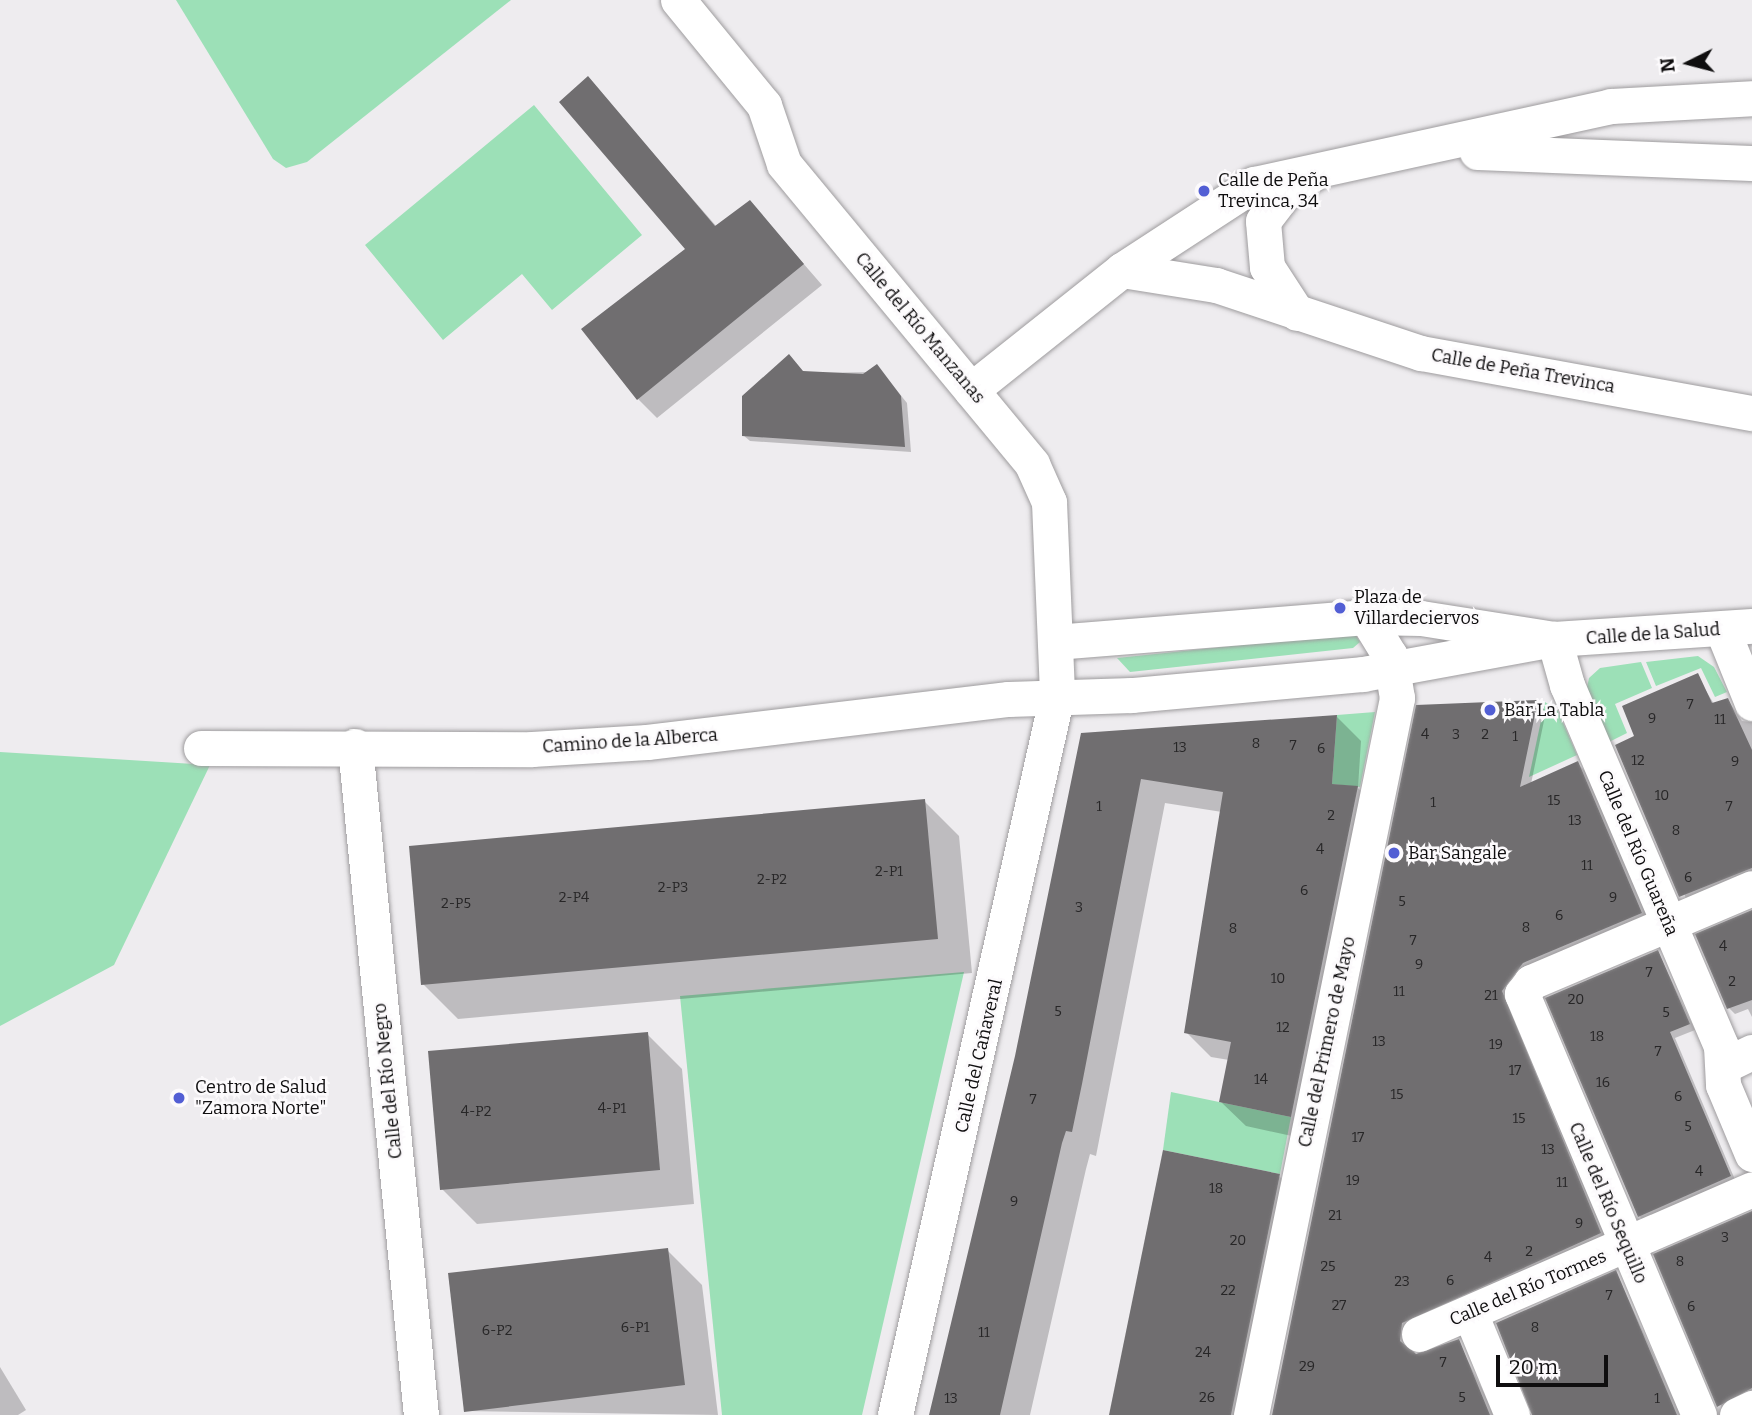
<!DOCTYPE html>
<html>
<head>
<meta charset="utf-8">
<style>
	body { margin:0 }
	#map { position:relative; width:1752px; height:1415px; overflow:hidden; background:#eeecef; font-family:Bitter,serif }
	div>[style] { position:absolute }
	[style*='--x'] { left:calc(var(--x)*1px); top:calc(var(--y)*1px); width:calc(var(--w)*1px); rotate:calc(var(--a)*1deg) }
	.green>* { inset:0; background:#9ce0b7 }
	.shadow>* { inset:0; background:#0003 }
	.building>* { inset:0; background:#706e70 }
	.roads { filter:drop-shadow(0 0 2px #9e9c9e) drop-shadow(0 0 2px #9e9c9e) }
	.minor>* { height:35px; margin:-17.5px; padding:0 17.5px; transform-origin:17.5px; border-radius:17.5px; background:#fff }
	.dots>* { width:19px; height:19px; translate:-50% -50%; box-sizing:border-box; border:4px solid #fcfafc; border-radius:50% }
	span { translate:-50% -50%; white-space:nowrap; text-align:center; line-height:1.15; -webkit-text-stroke:5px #fcfafc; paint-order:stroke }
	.number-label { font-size:14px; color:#272627 }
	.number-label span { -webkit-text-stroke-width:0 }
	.poi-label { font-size:18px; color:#0f0e0f }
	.left { translate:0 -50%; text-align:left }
	.street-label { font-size:18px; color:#0f0e0f }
	.north { position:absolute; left:1654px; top:28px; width:70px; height:70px; -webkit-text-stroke:5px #fcfafc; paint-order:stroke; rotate:264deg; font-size:19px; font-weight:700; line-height:28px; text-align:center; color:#0f0e0f }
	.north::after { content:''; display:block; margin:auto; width:24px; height:32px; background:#0f0e0f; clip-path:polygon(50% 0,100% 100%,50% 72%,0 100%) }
	.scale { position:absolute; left:1496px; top:1355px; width:112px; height:32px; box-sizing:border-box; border:4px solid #0f0e0f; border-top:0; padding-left:9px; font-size:21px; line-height:24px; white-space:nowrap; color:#0f0e0f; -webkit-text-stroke:5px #fcfafc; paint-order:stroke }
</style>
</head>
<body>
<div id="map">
	<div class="green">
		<div style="clip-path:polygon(176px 0,511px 0,307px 162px,286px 168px,273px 159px)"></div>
		<div style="clip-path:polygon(534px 105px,642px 235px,552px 310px,522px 274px,443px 340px,365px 245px)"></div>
		<div style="clip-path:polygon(1354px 633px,1360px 642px,1353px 648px,1130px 672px,1117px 658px)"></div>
		<div style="clip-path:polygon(1698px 656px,1714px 667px,1727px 692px,1715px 697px,1701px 668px,1656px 686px,1646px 662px)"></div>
		<div style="clip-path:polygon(1641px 662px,1652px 688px,1615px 704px,1627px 733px,1607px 743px,1586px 692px,1589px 678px,1600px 668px)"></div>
		<div style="clip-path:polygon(1545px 702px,1558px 711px,1577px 755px,1529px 777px)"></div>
		<div style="clip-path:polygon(1375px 712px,1360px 787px,1332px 784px,1337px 715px)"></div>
		<div style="clip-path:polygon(0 752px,210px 765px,114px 965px,0 1026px)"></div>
		<div style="clip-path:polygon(964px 972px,862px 1415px,722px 1415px,680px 996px)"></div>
		<div style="clip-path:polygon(1171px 1092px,1291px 1117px,1280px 1174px,1163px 1150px)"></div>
	</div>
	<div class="shadow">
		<div style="clip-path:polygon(588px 79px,717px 227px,750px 202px,822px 285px,657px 418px,638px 399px,687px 250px)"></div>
		<div style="clip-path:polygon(882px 372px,907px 403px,911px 452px,750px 441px,743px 435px,803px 373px)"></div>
		<div style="clip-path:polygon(1697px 676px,1714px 704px,1728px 700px,1742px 721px,1752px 722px,1752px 875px,1687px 902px,1636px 737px)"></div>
		<div style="clip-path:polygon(1537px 702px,1546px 711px,1531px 784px,1577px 763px,1587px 773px,1650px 922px,1532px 972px,1609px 1242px,1408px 1341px,1417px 1356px,1458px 1341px,1495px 1415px,1273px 1415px)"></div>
		<div style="clip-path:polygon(1336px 716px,1361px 741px,1358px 788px,1382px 813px,1315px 1141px,1246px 1126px,1221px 1102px,1229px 1060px,1211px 1057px,1186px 1032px,1222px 812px,1165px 803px,1096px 1156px,1090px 1154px,1086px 1169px,1030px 1415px,931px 1415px,1016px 1056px,1083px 735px)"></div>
		<div style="clip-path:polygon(924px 801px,959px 836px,972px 973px,458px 1019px,423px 984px)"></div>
		<div style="clip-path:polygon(1752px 927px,1752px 1017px,1748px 1009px,1735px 1014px,1729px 1008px)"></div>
		<div style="clip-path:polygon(1658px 952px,1695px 1030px,1675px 1038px,1736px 1182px,1645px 1222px,1639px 1216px)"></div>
		<div style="clip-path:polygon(647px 1034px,682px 1069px,694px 1204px,477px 1224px,442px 1189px)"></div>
		<div style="clip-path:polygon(1279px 1176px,1288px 1185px,1241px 1415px,1111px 1415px)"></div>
		<div style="clip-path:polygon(1752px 1220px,1752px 1400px,1725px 1415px,1655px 1255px)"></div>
		<div style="clip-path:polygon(667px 1250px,702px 1285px,718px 1415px,466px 1411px)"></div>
		<div style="clip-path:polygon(1616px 1272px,1681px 1415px,1532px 1415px,1533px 1408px)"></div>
		<div style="clip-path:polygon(0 1367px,26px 1410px,18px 1415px,0 1415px)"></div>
	</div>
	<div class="building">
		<div style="clip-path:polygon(588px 76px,715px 226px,750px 200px,804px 264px,637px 400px,581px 329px,685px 249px,559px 102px)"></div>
		<div style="clip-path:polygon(789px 354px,803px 371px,863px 374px,877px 364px,901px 396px,905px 447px,742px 436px,742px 396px)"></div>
		<div style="clip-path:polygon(1698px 673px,1712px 703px,1728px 698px,1752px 750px,1752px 868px,1679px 897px,1615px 745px,1634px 736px,1622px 706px)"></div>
		<div style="clip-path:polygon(1538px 700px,1520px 787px,1578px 761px,1642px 913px,1523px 963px,1502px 991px,1601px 1233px,1402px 1323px,1400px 1341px,1416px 1354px,1459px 1339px,1490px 1415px,1272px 1415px,1416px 705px)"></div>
		<div style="clip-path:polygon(1337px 715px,1332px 784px,1358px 786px,1291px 1117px,1219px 1102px,1231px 1042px,1184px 1033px,1223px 792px,1141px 779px,1082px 1084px,1072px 1132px,1066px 1131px,1062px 1143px,1000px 1415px,929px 1415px,1015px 1056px,1081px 733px)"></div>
		<div style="clip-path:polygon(925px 799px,938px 939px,421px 985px,409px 846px)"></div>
		<div style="clip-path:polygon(1752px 910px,1752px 1000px,1727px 1009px,1695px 934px)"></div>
		<div style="clip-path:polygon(1658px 950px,1690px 1024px,1670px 1032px,1731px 1176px,1638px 1217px,1545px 998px)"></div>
		<div style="clip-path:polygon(648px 1032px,660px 1170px,440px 1190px,428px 1051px)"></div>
		<div style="clip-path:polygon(1163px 1150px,1280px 1174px,1231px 1415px,1109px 1415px)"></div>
		<div style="clip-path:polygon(1752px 1211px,1752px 1388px,1717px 1407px,1653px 1254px)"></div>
		<div style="clip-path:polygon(668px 1248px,685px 1385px,464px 1412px,448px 1273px)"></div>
		<div style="clip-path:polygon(1616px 1270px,1677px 1415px,1532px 1415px,1496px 1323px)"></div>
	</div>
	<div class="roads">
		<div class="minor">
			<div style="--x:678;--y:0;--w:136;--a:50.7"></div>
			<div style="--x:764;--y:105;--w:62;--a:71.3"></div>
			<div style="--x:784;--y:164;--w:389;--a:50.4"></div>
			<div style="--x:1032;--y:464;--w:42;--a:65.9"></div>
			<div style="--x:1049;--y:502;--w:193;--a:87.6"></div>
			<div style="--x:1057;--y:695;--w:738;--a:102.68"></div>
			<div style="--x:1477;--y:152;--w:275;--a:2.3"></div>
			<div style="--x:1122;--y:270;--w:95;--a:9.1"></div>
			<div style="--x:1216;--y:285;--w:216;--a:18.4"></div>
			<div style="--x:1421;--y:353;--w:336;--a:10.3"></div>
			<div style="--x:1297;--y:313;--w:55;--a:-123.1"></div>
			<div style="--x:1267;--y:267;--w:46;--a:-95"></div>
			<div style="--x:1263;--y:221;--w:44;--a:-52.4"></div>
			<div style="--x:1290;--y:186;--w:27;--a:-28"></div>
			<div style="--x:971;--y:390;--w:193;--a:-38.5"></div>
			<div style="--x:1122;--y:270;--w:158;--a:-33.1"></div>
			<div style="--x:1254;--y:184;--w:365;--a:-12.3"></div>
			<div style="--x:1611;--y:106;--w:141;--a:-3.2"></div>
			<div style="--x:1722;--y:629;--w:80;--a:67.9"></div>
			<div style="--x:1554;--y:639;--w:48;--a:74.2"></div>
			<div style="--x:1567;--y:685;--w:392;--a:66.9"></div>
			<div style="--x:1721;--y:1046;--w:39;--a:87"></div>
			<div style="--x:1723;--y:1085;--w:75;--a:67.2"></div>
			<div style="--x:1055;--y:642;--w:312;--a:-4.6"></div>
			<div style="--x:1366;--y:617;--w:55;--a:1"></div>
			<div style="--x:1421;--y:618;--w:135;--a:9"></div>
			<div style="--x:1554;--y:639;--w:198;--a:-3.8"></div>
			<div style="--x:355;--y:746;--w:672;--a:84.37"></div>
			<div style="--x:201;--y:748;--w:331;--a:0.2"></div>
			<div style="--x:532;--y:749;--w:115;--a:-3.5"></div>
			<div style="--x:647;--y:742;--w:364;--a:-6.8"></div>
			<div style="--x:1008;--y:699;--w:124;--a:-1.8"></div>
			<div style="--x:1132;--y:695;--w:232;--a:-5.2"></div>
			<div style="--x:1363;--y:674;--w:194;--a:-10.4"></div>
			<div style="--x:1723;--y:1066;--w:32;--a:-26"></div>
			<div style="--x:1470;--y:1313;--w:110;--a:67.6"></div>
			<div style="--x:1419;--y:1334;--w:363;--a:-23.5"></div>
			<div style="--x:1251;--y:1415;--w:732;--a:-78.49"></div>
			<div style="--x:1397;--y:698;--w:43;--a:-99.5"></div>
			<div style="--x:1390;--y:656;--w:46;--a:-121.6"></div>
			<div style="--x:1699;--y:1415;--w:457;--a:-112.8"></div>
			<div style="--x:1522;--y:994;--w:15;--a:-53"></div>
			<div style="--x:1531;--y:982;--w:240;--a:-23"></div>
			<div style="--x:1737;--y:1415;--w:17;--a:-25"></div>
		</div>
	</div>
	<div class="dots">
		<div style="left:1204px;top:191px;background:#525ed4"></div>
		<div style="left:1340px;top:608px;background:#525ed4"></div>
		<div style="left:1490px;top:710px;background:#525ed4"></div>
		<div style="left:1394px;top:853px;background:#525ed4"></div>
		<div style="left:179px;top:1098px;background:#525ed4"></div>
	</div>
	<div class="number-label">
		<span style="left:1690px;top:705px">7</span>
		<span style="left:1652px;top:719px">9</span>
		<span style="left:1720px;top:720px">11</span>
		<span style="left:1425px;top:735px">4</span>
		<span style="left:1456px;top:735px">3</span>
		<span style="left:1485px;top:735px">2</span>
		<span style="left:1515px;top:737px">1</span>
		<span style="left:1256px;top:744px">8</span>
		<span style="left:1293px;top:746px">7</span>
		<span style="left:1180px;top:748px">13</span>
		<span style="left:1321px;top:749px">6</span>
		<span style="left:1638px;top:761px">12</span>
		<span style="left:1735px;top:762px">9</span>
		<span style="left:1662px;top:796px">10</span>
		<span style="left:1554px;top:801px">15</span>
		<span style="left:1433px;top:803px">1</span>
		<span style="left:1099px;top:807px">1</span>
		<span style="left:1729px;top:807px">7</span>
		<span style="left:1331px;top:816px">2</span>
		<span style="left:1575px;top:821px">13</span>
		<span style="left:1676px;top:831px">8</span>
		<span style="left:1320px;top:850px">4</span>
		<span style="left:1587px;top:866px">11</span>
		<span style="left:889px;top:872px">2-P1</span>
		<span style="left:1688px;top:878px">6</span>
		<span style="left:772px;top:880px">2-P2</span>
		<span style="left:673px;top:888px">2-P3</span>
		<span style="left:1304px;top:891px">6</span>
		<span style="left:574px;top:898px">2-P4</span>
		<span style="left:1613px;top:898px">9</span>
		<span style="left:1402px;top:902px">5</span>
		<span style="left:456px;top:904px">2-P5</span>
		<span style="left:1079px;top:908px">3</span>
		<span style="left:1559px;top:916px">6</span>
		<span style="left:1526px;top:928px">8</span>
		<span style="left:1233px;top:929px">8</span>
		<span style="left:1413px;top:941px">7</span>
		<span style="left:1723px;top:947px">4</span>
		<span style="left:1419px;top:965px">9</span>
		<span style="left:1649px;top:973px">7</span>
		<span style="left:1278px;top:979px">10</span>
		<span style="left:1732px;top:982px">2</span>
		<span style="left:1399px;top:992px">11</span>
		<span style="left:1491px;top:996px">21</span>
		<span style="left:1576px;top:1000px">20</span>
		<span style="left:1058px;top:1012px">5</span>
		<span style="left:1666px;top:1013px">5</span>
		<span style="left:1283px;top:1028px">12</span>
		<span style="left:1597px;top:1037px">18</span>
		<span style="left:1379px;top:1042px">13</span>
		<span style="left:1496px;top:1045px">19</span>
		<span style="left:1658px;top:1052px">7</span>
		<span style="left:1515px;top:1071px">17</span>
		<span style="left:1261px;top:1080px">14</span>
		<span style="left:1603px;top:1083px">16</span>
		<span style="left:1397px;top:1095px">15</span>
		<span style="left:1678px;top:1097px">6</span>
		<span style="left:1033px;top:1100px">7</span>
		<span style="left:612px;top:1109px">4-P1</span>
		<span style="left:476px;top:1112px">4-P2</span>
		<span style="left:1519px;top:1119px">15</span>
		<span style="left:1688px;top:1127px">5</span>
		<span style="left:1358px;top:1138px">17</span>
		<span style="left:1548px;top:1150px">13</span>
		<span style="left:1699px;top:1172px">4</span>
		<span style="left:1353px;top:1181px">19</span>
		<span style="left:1562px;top:1183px">11</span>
		<span style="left:1216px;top:1189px">18</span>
		<span style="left:1014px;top:1202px">9</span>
		<span style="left:1335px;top:1216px">21</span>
		<span style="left:1579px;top:1224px">9</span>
		<span style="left:1725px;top:1238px">3</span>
		<span style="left:1238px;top:1241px">20</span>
		<span style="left:1529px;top:1252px">2</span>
		<span style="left:1488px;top:1258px">4</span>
		<span style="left:1680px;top:1262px">8</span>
		<span style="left:1328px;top:1267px">25</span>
		<span style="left:1450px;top:1281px">6</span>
		<span style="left:1402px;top:1282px">23</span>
		<span style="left:1228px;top:1291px">22</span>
		<span style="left:1609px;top:1296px">7</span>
		<span style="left:1339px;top:1306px">27</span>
		<span style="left:1691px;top:1307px">6</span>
		<span style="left:635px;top:1328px">6-P1</span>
		<span style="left:1535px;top:1328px">8</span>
		<span style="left:497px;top:1331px">6-P2</span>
		<span style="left:984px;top:1333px">11</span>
		<span style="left:1203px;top:1353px">24</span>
		<span style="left:1443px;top:1363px">7</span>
		<span style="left:1307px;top:1367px">29</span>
		<span style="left:1207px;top:1398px">26</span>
		<span style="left:1462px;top:1398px">5</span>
		<span style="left:951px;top:1399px">13</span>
		<span style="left:1657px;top:1399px">1</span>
	</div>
	<div class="poi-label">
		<span class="left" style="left:1218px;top:191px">Calle de Peña<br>Trevinca, 34</span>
		<span class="left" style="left:1354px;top:608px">Plaza de<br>Villardeciervos</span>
		<span class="left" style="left:1504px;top:710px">Bar La Tabla</span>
		<span class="left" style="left:1408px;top:853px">Bar Sangale</span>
		<span class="left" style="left:195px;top:1098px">Centro de Salud<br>"Zamora Norte"</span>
	</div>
	<div class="street-label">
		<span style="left:920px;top:328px;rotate:50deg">Calle del Río Manzanas</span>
		<span style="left:1523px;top:371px;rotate:10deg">Calle de Peña Trevinca</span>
		<span style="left:1653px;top:634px;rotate:-4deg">Calle de la Salud</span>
		<span style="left:630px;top:741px;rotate:-4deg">Camino de la Alberca</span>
		<span style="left:1638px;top:853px;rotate:67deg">Calle del Río Guareña</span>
		<span style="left:1327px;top:1042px;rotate:-78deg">Calle del Primero de Mayo</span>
		<span style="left:979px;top:1056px;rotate:-77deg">Calle del Cañaveral</span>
		<span style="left:388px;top:1081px;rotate:-96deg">Calle del Río Negro</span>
		<span style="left:1608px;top:1203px;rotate:67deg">Calle del Río Sequillo</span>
		<span style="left:1528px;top:1288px;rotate:-23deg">Calle del Río Tormes</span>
	</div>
	<div class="north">N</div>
	<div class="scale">20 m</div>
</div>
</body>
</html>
